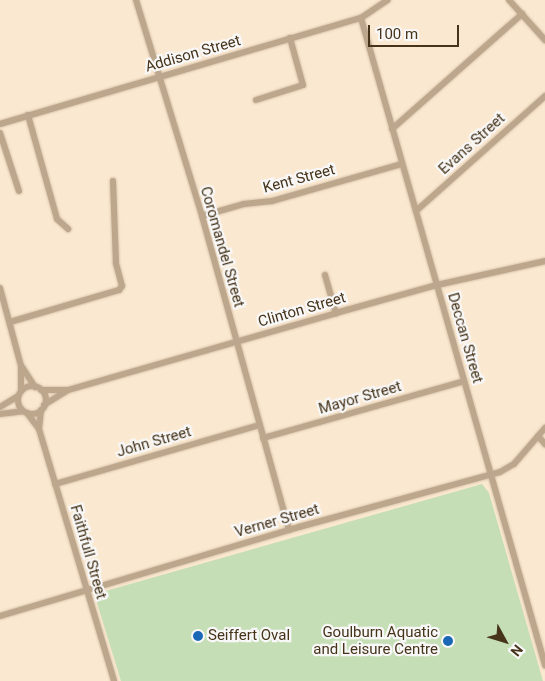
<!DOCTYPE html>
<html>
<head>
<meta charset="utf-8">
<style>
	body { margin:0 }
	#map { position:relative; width:545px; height:681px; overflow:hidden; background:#fbe8d0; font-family:Roboto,sans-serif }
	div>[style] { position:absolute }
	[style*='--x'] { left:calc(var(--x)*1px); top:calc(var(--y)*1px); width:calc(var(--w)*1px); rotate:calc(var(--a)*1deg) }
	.green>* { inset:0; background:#c5deb5 }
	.roads { filter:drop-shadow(0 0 1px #d7c4ab) drop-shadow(0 0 1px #d7c4ab) }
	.minor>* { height:6px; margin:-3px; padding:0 3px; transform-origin:3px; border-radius:3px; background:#bca78d }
	.minor>.ring { margin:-3px; padding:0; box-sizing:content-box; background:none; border:6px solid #bca78d; border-radius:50% }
	.dots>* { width:14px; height:14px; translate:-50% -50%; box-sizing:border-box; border:2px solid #f8f8f8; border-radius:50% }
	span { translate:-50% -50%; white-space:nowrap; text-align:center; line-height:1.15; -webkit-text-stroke:4.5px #f8f8f8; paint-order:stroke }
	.street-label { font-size:15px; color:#463319 }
	.poi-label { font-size:15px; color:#463319 }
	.right { translate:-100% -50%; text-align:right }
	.left { translate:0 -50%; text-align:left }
	.north { position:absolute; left:480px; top:616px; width:50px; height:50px; -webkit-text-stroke:4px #f8f8f8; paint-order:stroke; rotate:129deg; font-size:14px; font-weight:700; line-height:20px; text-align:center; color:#463319 }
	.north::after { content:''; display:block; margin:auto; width:18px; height:22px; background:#463319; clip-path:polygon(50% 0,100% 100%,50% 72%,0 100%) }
	.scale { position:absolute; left:368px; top:25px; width:91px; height:22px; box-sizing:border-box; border:2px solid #463319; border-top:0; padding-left:6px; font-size:15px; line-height:18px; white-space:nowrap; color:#463319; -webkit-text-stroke:4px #f8f8f8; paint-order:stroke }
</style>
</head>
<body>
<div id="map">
	<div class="green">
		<div style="clip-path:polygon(482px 484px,489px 493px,543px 681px,121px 681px,97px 603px,97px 596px,102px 592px)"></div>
	</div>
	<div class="roads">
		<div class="minor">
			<div style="--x:136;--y:0;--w:226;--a:73"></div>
			<div style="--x:202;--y:216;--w:326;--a:74.5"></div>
			<div style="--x:509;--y:0;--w:54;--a:48"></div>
			<div style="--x:361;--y:18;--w:673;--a:74.12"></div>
			<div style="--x:256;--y:100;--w:49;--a:-17.7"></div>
			<div style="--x:303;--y:85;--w:49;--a:-105.5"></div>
			<div style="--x:28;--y:115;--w:108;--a:74.4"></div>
			<div style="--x:57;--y:219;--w:15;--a:42"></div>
			<div style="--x:0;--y:124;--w:376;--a:-16.4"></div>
			<div style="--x:361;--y:18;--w:32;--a:-34"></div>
			<div style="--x:392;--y:129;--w:174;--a:-41.5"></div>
			<div style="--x:0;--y:133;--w:61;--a:71.9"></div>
			<div style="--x:416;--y:211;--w:173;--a:-41.7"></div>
			<div style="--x:202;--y:216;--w:44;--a:-15.9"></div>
			<div style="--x:244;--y:204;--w:28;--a:-6"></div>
			<div style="--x:272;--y:201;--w:135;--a:-15.9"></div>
			<div style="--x:325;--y:275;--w:40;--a:74"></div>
			<div style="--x:0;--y:288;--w:81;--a:74.9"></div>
			<div style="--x:21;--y:366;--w:25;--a:90"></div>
			<div style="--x:10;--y:322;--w:114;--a:-16.4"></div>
			<div style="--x:119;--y:290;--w:5;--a:-53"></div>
			<div style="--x:122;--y:286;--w:24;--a:-105"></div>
			<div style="--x:116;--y:263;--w:82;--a:-92.1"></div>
			<div style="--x:22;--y:367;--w:24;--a:57"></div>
			<div class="ring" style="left:18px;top:386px;width:22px;height:22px"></div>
			<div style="--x:41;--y:390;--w:26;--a:0"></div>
			<div style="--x:44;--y:405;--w:28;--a:-32"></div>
			<div style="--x:68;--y:390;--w:279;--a:-16"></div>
			<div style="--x:336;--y:313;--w:105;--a:-15.5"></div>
			<div style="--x:437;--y:285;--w:111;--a:-12.5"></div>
			<div style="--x:0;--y:407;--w:21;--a:-31"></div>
			<div style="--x:27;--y:413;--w:20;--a:53"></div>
			<div style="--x:39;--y:429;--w:263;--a:73.4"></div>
			<div style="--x:0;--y:414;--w:23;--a:-7"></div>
			<div style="--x:39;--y:429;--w:19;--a:-84"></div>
			<div style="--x:538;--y:436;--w:11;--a:49"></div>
			<div style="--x:263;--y:438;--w:209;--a:-15.8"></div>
			<div style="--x:55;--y:484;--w:213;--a:-16.1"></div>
			<div style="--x:0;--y:616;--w:312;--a:-16.6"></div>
			<div style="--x:299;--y:527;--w:208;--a:-15.3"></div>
			<div style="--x:500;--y:472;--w:16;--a:-30"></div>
			<div style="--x:514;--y:464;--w:48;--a:-49.3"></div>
		</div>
	</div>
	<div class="dots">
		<div style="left:198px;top:636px;background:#1a67b6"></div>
		<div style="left:448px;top:641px;background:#1a67b6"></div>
	</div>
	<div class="street-label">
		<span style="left:193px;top:54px;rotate:-16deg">Addison Street</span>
		<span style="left:472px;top:144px;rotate:-42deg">Evans Street</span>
		<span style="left:299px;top:179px;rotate:-15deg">Kent Street</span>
		<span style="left:222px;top:247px;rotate:74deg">Coromandel Street</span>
		<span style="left:302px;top:310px;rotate:-16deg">Clinton Street</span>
		<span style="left:465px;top:338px;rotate:74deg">Deccan Street</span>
		<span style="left:360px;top:398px;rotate:-16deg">Mayor Street</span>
		<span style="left:154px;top:442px;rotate:-16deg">John Street</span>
		<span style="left:277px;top:521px;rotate:-16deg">Verner Street</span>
		<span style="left:88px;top:552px;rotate:74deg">Faithfull Street</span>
	</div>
	<div class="poi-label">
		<span class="right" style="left:438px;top:641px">Goulburn Aquatic<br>and Leisure Centre</span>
		<span class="left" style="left:208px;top:636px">Seiffert Oval</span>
	</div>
	<div class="north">N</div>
	<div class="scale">100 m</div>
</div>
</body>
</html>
